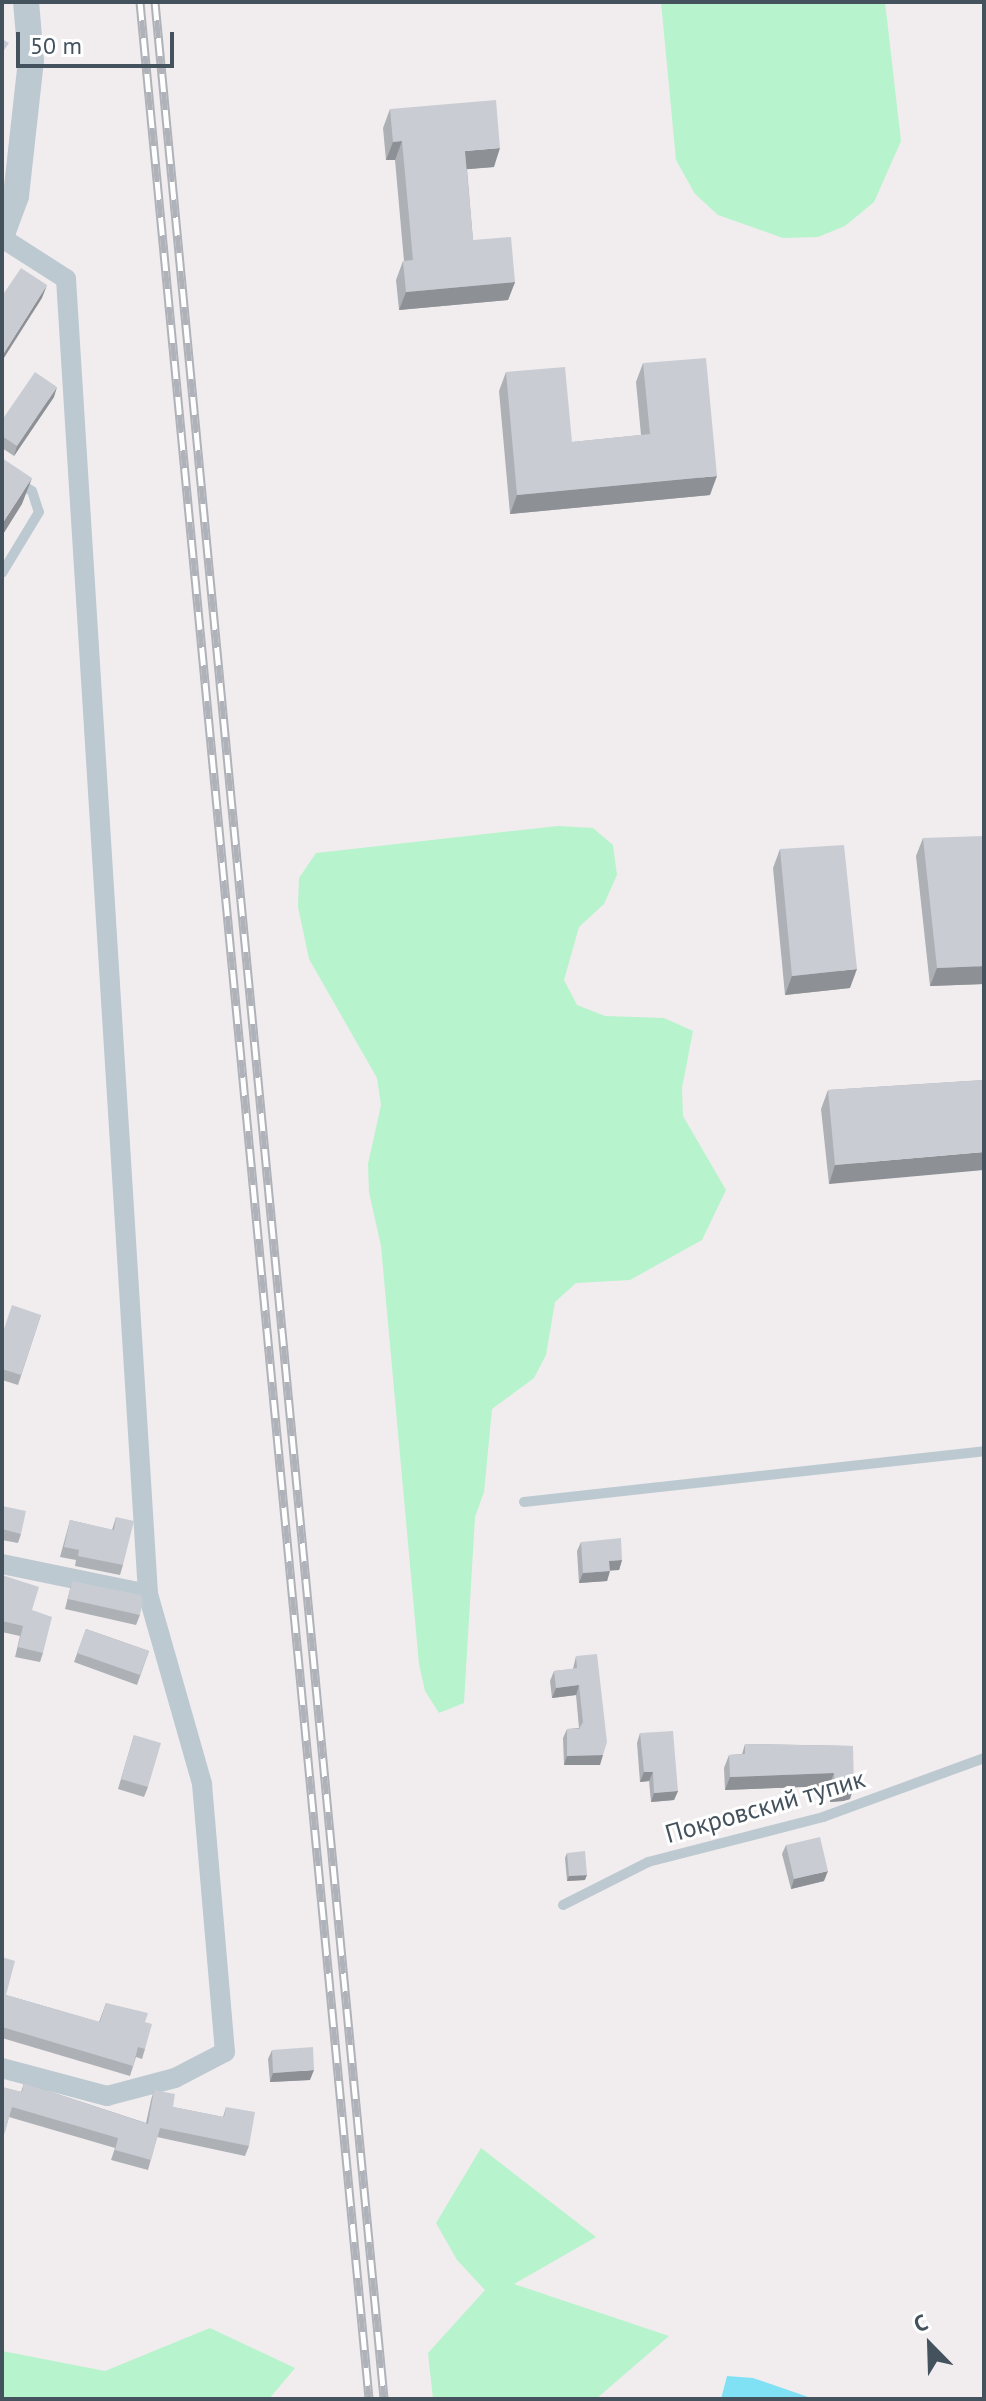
<!DOCTYPE html>
<html>
<head>
<meta charset="utf-8">
<style>
	body { margin:0 }
	#map { position:relative; width:986px; height:2401px; overflow:hidden; background:#f1edee; font-family:"PT Sans",sans-serif }
	div>[style] { position:absolute }
	[style*='--x'] { left:calc(var(--x)*1px); top:calc(var(--y)*1px); width:calc(var(--w)*1px); rotate:calc(var(--a)*1deg) }
	.green>* { inset:0; background:#b7f3cc }
	.water>* { inset:0; background:#80e1f4 }
	.service>* { height:10px; margin:-5px; padding:0 5px; transform-origin:5px; border-radius:5px; background:#bdc9d1 }
	.minor>* { height:20px; margin:-10px; padding:0 10px; transform-origin:10px; border-radius:10px; background:#bdc9d1 }
	.tertiary>* { height:26px; margin:-13px; padding:0 13px; transform-origin:13px; border-radius:13px; background:#bdc9d1 }
	.rail>* { height:9px; margin-top:-4.5px; transform-origin:0; background:repeating-linear-gradient(90deg,#fff 0 18px,#afb3b9 0 36px); box-sizing:border-box; border-block:2px solid #afb3b9 }
	.wall>* { inset:0; background:#adb0b5 }
	.shaded-wall>* { inset:0; background:#8d9094 }
	.building>* { inset:0; background:#c9cdd3 }
	span { translate:-50% -50%; white-space:nowrap; text-align:center; line-height:1.15; -webkit-text-stroke:6px #fff; paint-order:stroke }
	.street-label { font-size:26px; color:#44525d }
	.frame { position:absolute; inset:0; border:4px solid #44525d; pointer-events:none }
	.north { position:absolute; left:890px; top:2305px; width:80px; height:80px; -webkit-text-stroke:6px #fff; paint-order:stroke; rotate:337deg; font-size:22px; font-weight:700; line-height:32px; text-align:center; color:#44525d }
	.north::after { content:''; display:block; margin:auto; width:28px; height:36px; background:#44525d; clip-path:polygon(50% 0,100% 100%,50% 72%,0 100%) }
	.scale { position:absolute; left:16px; top:32px; width:158px; height:36px; box-sizing:border-box; border:4px solid #44525d; border-top:0; padding-left:10px; font-size:24px; line-height:28px; white-space:nowrap; color:#44525d; -webkit-text-stroke:6px #fff; paint-order:stroke }
</style>
</head>
<body>
<div id="map">
	<div class="green">
		<div style="clip-path:polygon(661px 2px,885px 2px,901px 141px,874px 202px,845px 226px,818px 237px,783px 238px,718px 215px,695px 194px,676px 160px)"></div>
		<div style="clip-path:polygon(558px 826px,593px 828px,613px 845px,617px 875px,604px 904px,579px 927px,564px 980px,577px 1005px,605px 1016px,664px 1018px,693px 1031px,682px 1088px,683px 1116px,726px 1190px,702px 1240px,630px 1280px,576px 1283px,555px 1302px,546px 1355px,534px 1378px,492px 1409px,484px 1492px,475px 1517px,464px 1703px,439px 1713px,425px 1691px,419px 1664px,381px 1246px,369px 1192px,368px 1164px,381px 1105px,377px 1078px,309px 959px,298px 907px,299px 878px,316px 853px)"></div>
		<div style="clip-path:polygon(481px 2148px,596px 2237px,514px 2284px,669px 2336px,596px 2399px,433px 2399px,428px 2353px,485px 2290px,457px 2260px,436px 2223px)"></div>
		<div style="clip-path:polygon(210px 2328px,295px 2368px,269px 2399px,2px 2399px,2px 2351px,105px 2371px)"></div>
	</div>
	<div class="water">
		<div style="clip-path:polygon(727px 2376px,753px 2378px,814px 2399px,721px 2399px)"></div>
	</div>
	<div class="service">
		<div style="--x:2;--y:471;--w:36;--a:34"></div>
		<div style="--x:32;--y:491;--w:22;--a:72"></div>
		<div style="--x:39;--y:512;--w:71;--a:121.2"></div>
		<div style="--x:524;--y:1502;--w:463;--a:-6.3"></div>
		<div style="--x:563;--y:1905;--w:95;--a:-26.8"></div>
		<div style="--x:648;--y:1862;--w:181;--a:-14.4"></div>
		<div style="--x:823;--y:1817;--w:171;--a:-20.1"></div>
	</div>
	<div class="minor">
		<div style="--x:2;--y:238;--w:76;--a:32.6"></div>
		<div style="--x:66;--y:279;--w:1318;--a:86.43"></div>
		<div style="--x:148;--y:1594;--w:198;--a:74.1"></div>
		<div style="--x:202;--y:1784;--w:269;--a:85.1"></div>
		<div style="--x:225;--y:2052;--w:56;--a:152.5"></div>
		<div style="--x:175;--y:2078;--w:70;--a:165.2"></div>
		<div style="--x:107;--y:2096;--w:109;--a:-165.1"></div>
		<div style="--x:2;--y:1564;--w:149;--a:11.6"></div>
	</div>
	<div class="tertiary">
		<div style="--x:2;--y:234;--w:40;--a:-69.8"></div>
		<div style="--x:16;--y:196;--w:136;--a:-83.7"></div>
		<div style="--x:31;--y:61;--w:59;--a:-94.8"></div>
	</div>
	<div class="rail">
		<div style="--x:140;--y:2;--w:2408;--a:84.54"></div>
		<div style="--x:155;--y:2;--w:2408;--a:84.54"></div>
	</div>
	<div class="wall">
		<div style="clip-path:polygon(390px 109px,494px 167px,467px 169px,473px 240px,515px 282px,508px 300px,399px 310px,396px 280px,403px 261px,404px 261px,395px 160px,386px 160px,383px 128px)"></div>
		<div style="clip-path:polygon(643px 363px,710px 495px,510px 514px,499px 391px,506px 372px,572px 442px,641px 435px,636px 382px)"></div>
		<div style="clip-path:polygon(54px 397px,14px 456px,2px 448px,2px 420px)"></div>
		<div style="clip-path:polygon(923px 838px,984px 984px,930px 986px,916px 856px)"></div>
		<div style="clip-path:polygon(780px 849px,850px 988px,785px 995px,773px 868px)"></div>
		<div style="clip-path:polygon(984px 1080px,829px 1184px,821px 1109px,828px 1090px)"></div>
		<div style="clip-path:polygon(41px 1315px,18px 1385px,2px 1380px,2px 1334px)"></div>
		<div style="clip-path:polygon(2px 1506px,21px 1534px,18px 1543px,2px 1540px)"></div>
		<div style="clip-path:polygon(116px 1517px,123px 1565px,120px 1575px,75px 1566px,76px 1560px,60px 1557px,70px 1520px,112px 1530px)"></div>
		<div style="clip-path:polygon(581px 1542px,622px 1560px,619px 1570px,610px 1570px,607px 1581px,579px 1583px,577px 1551px)"></div>
		<div style="clip-path:polygon(2px 1575px,32px 1610px,43px 1653px,40px 1662px,15px 1657px,20px 1636px,2px 1632px)"></div>
		<div style="clip-path:polygon(72px 1581px,140px 1615px,136px 1625px,65px 1609px)"></div>
		<div style="clip-path:polygon(86px 1629px,149px 1651px,137px 1685px,74px 1662px)"></div>
		<div style="clip-path:polygon(576px 1656px,600px 1765px,564px 1765px,563px 1738px,567px 1729px,579px 1728px,576px 1695px,552px 1698px,550px 1681px,554px 1671px,573px 1669px)"></div>
		<div style="clip-path:polygon(640px 1733px,678px 1791px,674px 1800px,651px 1802px,649px 1781px,640px 1782px,637px 1743px)"></div>
		<div style="clip-path:polygon(134px 1735px,148px 1787px,144px 1797px,118px 1789px)"></div>
		<div style="clip-path:polygon(745px 1744px,853px 1746px,850px 1799px,843px 1801px,830px 1802px,829px 1786px,725px 1790px,724px 1768px,729px 1755px,742px 1754px)"></div>
		<div style="clip-path:polygon(786px 1845px,824px 1881px,791px 1889px,782px 1854px)"></div>
		<div style="clip-path:polygon(567px 1853px,585px 1880px,567px 1881px,565px 1858px)"></div>
		<div style="clip-path:polygon(2px 1957px,6px 1995px,99px 2022px,106px 2003px,145px 2022px,145px 2049px,142px 2059px,136px 2057px,130px 2076px,2px 2038px)"></div>
		<div style="clip-path:polygon(272px 2050px,310px 2080px,270px 2082px,268px 2059px)"></div>
		<div style="clip-path:polygon(24px 2083px,146px 2123px,151px 2100px,154px 2090px,173px 2107px,223px 2117px,226px 2107px,249px 2146px,245px 2156px,157px 2137px,148px 2170px,111px 2160px,115px 2148px,9px 2117px,2px 2141px,2px 2087px,21px 2092px)"></div>
	</div>
	<div class="shaded-wall">
		<div style="clip-path:polygon(402px 141px,395px 160px,386px 160px,393px 142px)"></div>
		<div style="clip-path:polygon(500px 148px,494px 167px,458px 170px,465px 151px)"></div>
		<div style="clip-path:polygon(515px 282px,508px 300px,399px 310px,406px 292px)"></div>
		<div style="clip-path:polygon(47px 285px,42px 298px,2px 361px,2px 356px)"></div>
		<div style="clip-path:polygon(57px 387px,54px 397px,14px 456px,17px 446px)"></div>
		<div style="clip-path:polygon(717px 476px,710px 495px,510px 514px,517px 495px)"></div>
		<div style="clip-path:polygon(32px 478px,22px 504px,2px 536px,2px 524px)"></div>
		<div style="clip-path:polygon(984px 966px,984px 984px,930px 986px,937px 968px)"></div>
		<div style="clip-path:polygon(857px 969px,850px 988px,785px 995px,792px 976px)"></div>
		<div style="clip-path:polygon(984px 1152px,984px 1170px,829px 1184px,835px 1165px)"></div>
		<div style="clip-path:polygon(622px 1560px,619px 1570px,606px 1571px,609px 1561px)"></div>
		<div style="clip-path:polygon(610px 1571px,607px 1581px,579px 1583px,583px 1573px)"></div>
		<div style="clip-path:polygon(579px 1685px,576px 1695px,552px 1698px,556px 1688px)"></div>
		<div style="clip-path:polygon(603px 1755px,600px 1765px,564px 1765px,567px 1756px)"></div>
		<div style="clip-path:polygon(644px 1772px,653px 1772px,649px 1781px,640px 1782px)"></div>
		<div style="clip-path:polygon(834px 1773px,829px 1786px,725px 1790px,730px 1777px)"></div>
		<div style="clip-path:polygon(854px 1786px,850px 1799px,843px 1801px,830px 1802px,835px 1789px)"></div>
		<div style="clip-path:polygon(678px 1791px,674px 1800px,651px 1802px,654px 1793px)"></div>
		<div style="clip-path:polygon(828px 1871px,824px 1881px,791px 1889px,794px 1879px)"></div>
		<div style="clip-path:polygon(587px 1875px,585px 1880px,567px 1881px,569px 1876px)"></div>
		<div style="clip-path:polygon(314px 2070px,310px 2080px,270px 2082px,273px 2073px)"></div>
	</div>
	<div class="building">
		<div style="clip-path:polygon(2px 39px,9px 43px,2px 53px)"></div>
		<div style="clip-path:polygon(496px 100px,500px 148px,465px 151px,473px 240px,511px 237px,515px 282px,406px 292px,403px 261px,413px 260px,402px 141px,393px 142px,390px 109px)"></div>
		<div style="clip-path:polygon(21px 268px,47px 285px,2px 356px,2px 296px)"></div>
		<div style="clip-path:polygon(706px 358px,717px 476px,517px 495px,506px 372px,565px 367px,572px 442px,650px 434px,643px 363px)"></div>
		<div style="clip-path:polygon(35px 372px,57px 387px,17px 446px,2px 436px,2px 420px)"></div>
		<div style="clip-path:polygon(2px 458px,32px 478px,2px 524px)"></div>
		<div style="clip-path:polygon(984px 836px,984px 966px,937px 968px,923px 838px)"></div>
		<div style="clip-path:polygon(844px 845px,857px 969px,792px 976px,780px 849px)"></div>
		<div style="clip-path:polygon(984px 1080px,984px 1152px,835px 1165px,828px 1090px)"></div>
		<div style="clip-path:polygon(12px 1305px,41px 1315px,21px 1375px,2px 1369px,2px 1335px)"></div>
		<div style="clip-path:polygon(2px 1506px,26px 1511px,21px 1534px,2px 1529px)"></div>
		<div style="clip-path:polygon(116px 1517px,134px 1521px,123px 1565px,78px 1556px,79px 1550px,64px 1547px,70px 1520px,114px 1530px)"></div>
		<div style="clip-path:polygon(621px 1538px,622px 1560px,609px 1561px,610px 1571px,583px 1573px,581px 1542px)"></div>
		<div style="clip-path:polygon(2px 1575px,39px 1587px,32px 1610px,52px 1617px,43px 1653px,18px 1647px,23px 1626px,2px 1621px)"></div>
		<div style="clip-path:polygon(72px 1581px,141px 1595px,143px 1601px,140px 1615px,68px 1599px)"></div>
		<div style="clip-path:polygon(86px 1629px,149px 1651px,140px 1675px,77px 1653px)"></div>
		<div style="clip-path:polygon(597px 1654px,607px 1742px,603px 1755px,567px 1756px,567px 1729px,579px 1729px,583px 1722px,579px 1685px,556px 1688px,554px 1671px,577px 1668px,576px 1656px)"></div>
		<div style="clip-path:polygon(673px 1731px,678px 1791px,654px 1793px,653px 1772px,644px 1772px,640px 1733px)"></div>
		<div style="clip-path:polygon(134px 1735px,161px 1743px,148px 1787px,121px 1779px)"></div>
		<div style="clip-path:polygon(745px 1744px,853px 1746px,854px 1786px,848px 1788px,835px 1789px,834px 1773px,730px 1777px,729px 1755px,745px 1754px)"></div>
		<div style="clip-path:polygon(820px 1837px,828px 1871px,794px 1879px,786px 1845px)"></div>
		<div style="clip-path:polygon(585px 1851px,587px 1875px,569px 1876px,567px 1853px)"></div>
		<div style="clip-path:polygon(2px 1957px,15px 1961px,6px 1995px,100px 2022px,106px 2003px,148px 2013px,145px 2022px,152px 2024px,145px 2049px,138px 2047px,133px 2066px,2px 2027px)"></div>
		<div style="clip-path:polygon(313px 2047px,314px 2070px,273px 2073px,272px 2050px)"></div>
		<div style="clip-path:polygon(24px 2083px,148px 2124px,154px 2090px,175px 2094px,173px 2107px,224px 2117px,226px 2107px,255px 2112px,249px 2146px,160px 2128px,151px 2160px,115px 2150px,118px 2138px,12px 2107px,5px 2132px,2px 2131px,2px 2087px,22px 2092px)"></div>
	</div>
	<div class="street-label">
		<span style="left:765px;top:1806px;rotate:-16deg">Покровский тупик</span>
	</div>
	<div class="frame"></div>
	<div class="north">С</div>
	<div class="scale">50 m</div>
</div>
</body>
</html>
